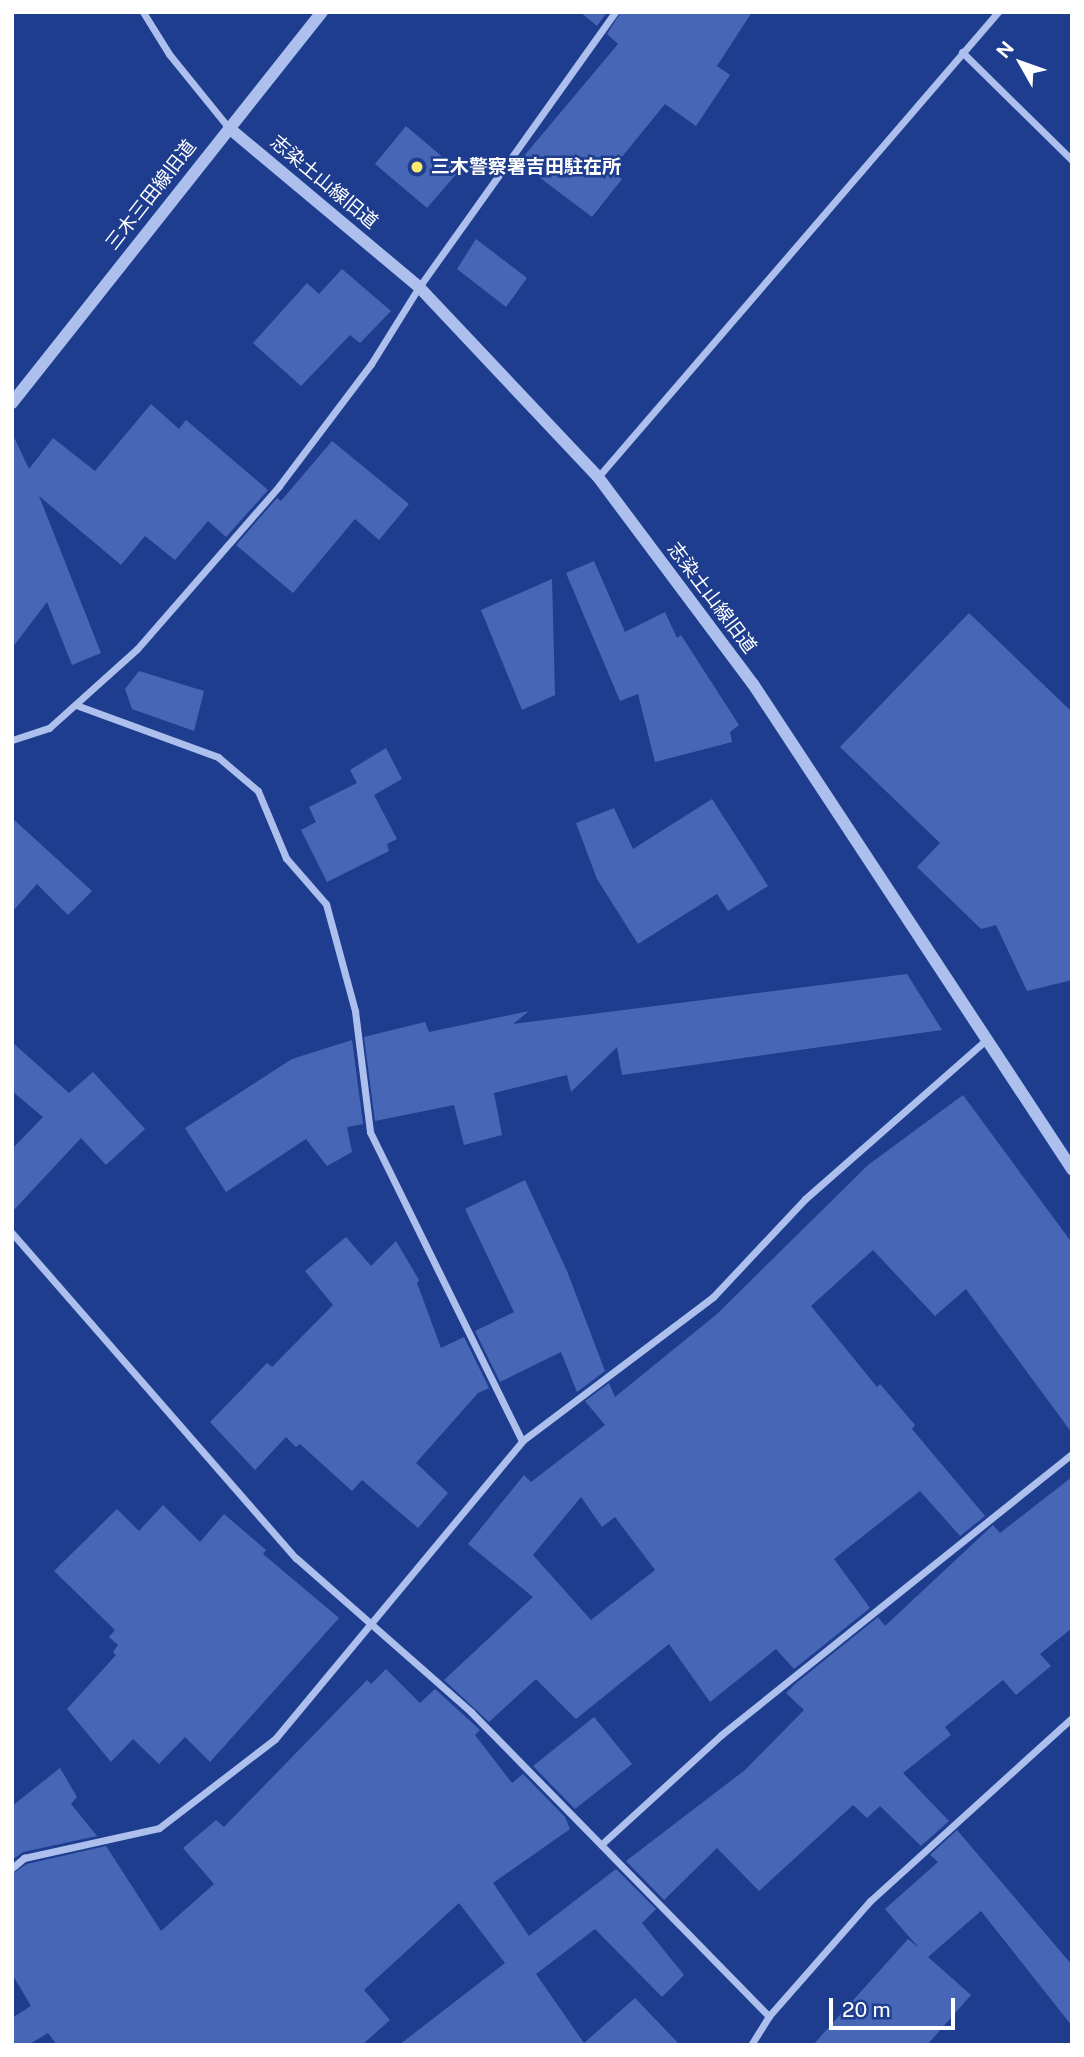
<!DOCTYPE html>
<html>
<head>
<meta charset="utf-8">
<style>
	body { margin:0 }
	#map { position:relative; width:1084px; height:2057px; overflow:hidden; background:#1f3d8e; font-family:"Public Sans","Noto Sans JP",sans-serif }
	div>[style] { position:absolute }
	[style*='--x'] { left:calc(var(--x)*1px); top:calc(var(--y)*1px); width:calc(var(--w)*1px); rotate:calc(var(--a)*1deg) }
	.building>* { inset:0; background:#4767b6 }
	.minor>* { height:7px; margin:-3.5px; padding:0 3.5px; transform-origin:3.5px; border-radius:3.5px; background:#adc0ed }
	.tertiary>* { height:12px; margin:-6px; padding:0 6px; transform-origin:6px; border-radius:6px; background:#adc0ed }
	.dots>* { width:19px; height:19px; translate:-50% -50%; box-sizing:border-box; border:4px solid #1f3d8e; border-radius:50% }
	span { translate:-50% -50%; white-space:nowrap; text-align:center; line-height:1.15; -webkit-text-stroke:5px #1f3d8e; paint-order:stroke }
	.poi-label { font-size:19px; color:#fff; font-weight:700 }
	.left { translate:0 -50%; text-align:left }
	.street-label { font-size:19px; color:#fff }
	.frame { position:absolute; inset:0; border:14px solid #fff; pointer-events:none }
	.north { position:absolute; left:986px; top:28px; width:70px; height:70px; -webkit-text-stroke:5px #1f3d8e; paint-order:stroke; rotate:310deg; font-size:19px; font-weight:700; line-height:28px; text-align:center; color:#fff }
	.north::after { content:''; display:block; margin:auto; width:24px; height:32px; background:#fff; clip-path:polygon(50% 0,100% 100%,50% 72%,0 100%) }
	.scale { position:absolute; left:829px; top:1998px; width:126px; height:32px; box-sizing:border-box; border:4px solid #fff; border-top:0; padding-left:9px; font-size:21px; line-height:24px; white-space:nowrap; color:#fff; -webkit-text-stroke:5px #1f3d8e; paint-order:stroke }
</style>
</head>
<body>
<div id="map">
	<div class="building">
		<div style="clip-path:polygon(580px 12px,607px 12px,597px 26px)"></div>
		<div style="clip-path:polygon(621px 12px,752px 12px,717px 66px,730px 75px,696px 126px,665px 104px,612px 169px,622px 179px,592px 217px,519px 162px,618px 44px,607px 34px)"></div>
		<div style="clip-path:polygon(406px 126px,459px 171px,427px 208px,375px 164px)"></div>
		<div style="clip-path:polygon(476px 239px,527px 278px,506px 307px,457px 269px)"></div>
		<div style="clip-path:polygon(342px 269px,391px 311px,360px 343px,350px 335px,301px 386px,253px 343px,307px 283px,319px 294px)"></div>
		<div style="clip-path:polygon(151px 404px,179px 429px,186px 420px,268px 490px,226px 537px,208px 521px,175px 560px,145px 536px,121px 565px,39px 496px,101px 653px,72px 665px,47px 602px,12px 648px,12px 433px,29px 469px,53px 438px,95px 471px)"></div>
		<div style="clip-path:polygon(332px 441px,409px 504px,379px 540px,355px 519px,293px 593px,236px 545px,277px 498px,281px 501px)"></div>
		<div style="clip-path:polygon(594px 561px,625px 632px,665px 612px,677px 638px,681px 635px,739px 725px,730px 732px,732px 742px,655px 762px,638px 694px,620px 701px,566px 573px)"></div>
		<div style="clip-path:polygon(552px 579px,555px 695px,522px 710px,481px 610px)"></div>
		<div style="clip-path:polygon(969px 613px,1072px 712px,1072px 980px,1027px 991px,996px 925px,981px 929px,917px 867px,940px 843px,840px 747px)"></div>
		<div style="clip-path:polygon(139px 671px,204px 691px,194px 731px,132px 709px,125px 689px)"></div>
		<div style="clip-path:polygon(386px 748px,402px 779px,374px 795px,397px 839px,387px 844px,389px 851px,327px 882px,301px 830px,316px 822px,309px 807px,357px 783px,350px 770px)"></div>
		<div style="clip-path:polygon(712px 799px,768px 886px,728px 911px,717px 894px,638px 944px,597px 879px,576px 823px,614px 808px,633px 849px)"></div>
		<div style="clip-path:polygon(12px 818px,92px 891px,68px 915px,37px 884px,12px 912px)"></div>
		<div style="clip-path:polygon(907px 974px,942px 1030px,622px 1075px,617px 1047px,571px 1092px,567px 1075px,494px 1093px,502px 1135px,464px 1145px,454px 1105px,375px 1121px,364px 1037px,425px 1022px,429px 1032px,529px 1011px,513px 1024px)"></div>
		<div style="clip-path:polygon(352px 1040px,363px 1124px,347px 1127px,352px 1152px,327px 1166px,306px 1139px,226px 1192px,185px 1128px,292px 1059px)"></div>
		<div style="clip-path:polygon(12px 1042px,69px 1093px,93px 1072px,145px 1129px,106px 1165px,81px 1138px,12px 1212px,12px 1149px,43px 1117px,12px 1091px)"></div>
		<div style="clip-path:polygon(evenodd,963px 1095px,1072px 1243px,1072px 1433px,966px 1289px,935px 1316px,873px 1250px,811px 1306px,877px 1387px,880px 1384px,915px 1425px,912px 1429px,985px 1516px,960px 1536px,920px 1491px,834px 1559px,870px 1608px,794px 1669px,776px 1649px,710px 1702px,669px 1644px,576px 1719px,536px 1679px,489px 1722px,444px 1680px,533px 1597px,468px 1544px,524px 1475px,531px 1482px,605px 1425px,585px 1401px,609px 1383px,615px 1397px,717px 1314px,868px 1165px,963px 1095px,581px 1497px,602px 1527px,615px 1517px,655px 1570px,591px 1620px,533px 1555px,581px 1497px)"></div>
		<div style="clip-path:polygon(525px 1180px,567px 1271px,605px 1371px,577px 1392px,561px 1352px,500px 1382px,475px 1331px,514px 1312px,465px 1209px)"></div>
		<div style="clip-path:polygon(346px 1237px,371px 1266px,396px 1241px,419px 1280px,417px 1283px,441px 1348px,464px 1337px,489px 1388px,478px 1393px,416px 1463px,448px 1493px,418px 1528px,362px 1480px,352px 1491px,300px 1444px,296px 1447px,286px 1437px,255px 1470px,210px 1422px,267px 1363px,272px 1367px,333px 1305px,305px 1271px)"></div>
		<div style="clip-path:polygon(1072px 1477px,1072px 1628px,1040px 1654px,1051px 1666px,1016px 1695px,1003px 1680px,945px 1727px,951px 1735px,903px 1773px,949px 1821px,921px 1846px,880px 1806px,867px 1818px,853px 1805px,759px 1891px,717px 1848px,664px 1900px,626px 1861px,745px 1770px,804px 1710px,786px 1693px,795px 1684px,878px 1617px,885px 1626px,993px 1525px,1000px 1533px)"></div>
		<div style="clip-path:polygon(163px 1505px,200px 1542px,224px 1514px,266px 1550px,263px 1554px,339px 1618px,210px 1762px,185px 1737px,159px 1764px,133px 1739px,111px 1762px,67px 1709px,116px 1655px,113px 1652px,118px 1645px,109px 1637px,115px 1630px,54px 1571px,117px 1509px,139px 1531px)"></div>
		<div style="clip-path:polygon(386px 1669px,420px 1703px,435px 1689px,480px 1730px,475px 1735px,512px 1783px,523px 1774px,565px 1817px,570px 1829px,493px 1883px,529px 1936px,616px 1869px,656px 1909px,642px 1923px,684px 1975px,662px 1997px,595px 1929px,536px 1974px,584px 2043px,635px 1998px,680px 2045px,399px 2045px,505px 1963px,459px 1903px,364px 1990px,390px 2020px,362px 2045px,57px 2045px,48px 2033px,28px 2045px,12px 2045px,12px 2018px,31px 2006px,12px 1974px,12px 1874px,27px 1864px,106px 1846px,161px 1931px,214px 1884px,183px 1848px,216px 1820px,224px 1827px,367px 1680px,371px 1684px)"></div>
		<div style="clip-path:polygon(594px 1717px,632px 1764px,575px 1809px,533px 1766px)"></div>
		<div style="clip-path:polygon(60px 1768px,77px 1797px,71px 1804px,97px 1836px,23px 1852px,12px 1860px,12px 1806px)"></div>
		<div style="clip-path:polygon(957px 1830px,1072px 1965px,1072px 2026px,981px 1911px,928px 1957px,971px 1995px,927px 2045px,813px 2045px,908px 1939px,919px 1948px,885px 1909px,938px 1862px,930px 1855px)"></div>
	</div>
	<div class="minor">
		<div style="--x:143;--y:12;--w:49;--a:58.2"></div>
		<div style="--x:169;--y:54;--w:95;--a:51"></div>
		<div style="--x:962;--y:52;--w:154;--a:44.5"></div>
		<div style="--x:598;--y:477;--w:613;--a:-49.3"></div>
		<div style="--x:76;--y:705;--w:151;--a:20.1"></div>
		<div style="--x:218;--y:757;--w:52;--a:40.4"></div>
		<div style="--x:258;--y:791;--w:73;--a:67.3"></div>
		<div style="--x:286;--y:858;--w:61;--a:49"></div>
		<div style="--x:326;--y:904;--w:111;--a:74.8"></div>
		<div style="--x:355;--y:1011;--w:122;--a:82.9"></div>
		<div style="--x:370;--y:1132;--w:344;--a:63.8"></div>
		<div style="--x:12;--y:740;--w:39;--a:-18"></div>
		<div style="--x:49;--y:728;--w:118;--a:-41.9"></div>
		<div style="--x:137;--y:649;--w:216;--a:-48.9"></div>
		<div style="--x:279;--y:486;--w:153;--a:-53"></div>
		<div style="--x:371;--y:364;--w:91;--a:-58.1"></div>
		<div style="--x:419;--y:287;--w:338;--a:-54.5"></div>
		<div style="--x:12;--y:1233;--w:432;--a:48.9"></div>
		<div style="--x:296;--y:1558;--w:233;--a:41.3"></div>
		<div style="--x:471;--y:1712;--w:426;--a:45.6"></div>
		<div style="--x:604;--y:1842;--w:159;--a:-42.4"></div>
		<div style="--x:721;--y:1735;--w:450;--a:-38.7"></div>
		<div style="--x:12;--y:1868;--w:16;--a:-40"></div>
		<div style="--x:24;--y:1858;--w:138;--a:-12.5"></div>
		<div style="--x:159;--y:1828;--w:146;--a:-37.5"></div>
		<div style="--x:275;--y:1739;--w:387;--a:-50.3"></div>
		<div style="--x:522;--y:1441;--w:239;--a:-37"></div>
		<div style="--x:713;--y:1297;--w:134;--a:-46.8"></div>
		<div style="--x:805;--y:1199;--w:241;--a:-41.3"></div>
		<div style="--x:751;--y:2045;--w:34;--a:-58"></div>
		<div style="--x:769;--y:2016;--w:153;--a:-48.7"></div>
		<div style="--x:870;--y:1901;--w:273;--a:-42.2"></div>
	</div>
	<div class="tertiary">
		<div style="--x:229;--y:128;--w:248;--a:39.9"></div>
		<div style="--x:419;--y:287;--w:261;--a:46.7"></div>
		<div style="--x:598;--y:477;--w:259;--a:53.2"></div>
		<div style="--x:753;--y:684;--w:581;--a:56.67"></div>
		<div style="--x:12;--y:403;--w:499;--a:-51.6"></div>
	</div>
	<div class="dots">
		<div style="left:417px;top:167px;background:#fbe96d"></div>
	</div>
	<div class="poi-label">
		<span class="left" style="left:431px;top:167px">三木警察署吉田駐在所</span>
	</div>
	<div class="street-label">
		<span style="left:324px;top:182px;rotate:40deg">志染土山線旧道</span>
		<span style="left:151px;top:195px;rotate:-52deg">三木三田線旧道</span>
		<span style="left:712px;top:598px;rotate:53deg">志染土山線旧道</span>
	</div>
	<div class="frame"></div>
	<div class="north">N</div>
	<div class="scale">20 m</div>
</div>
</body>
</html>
